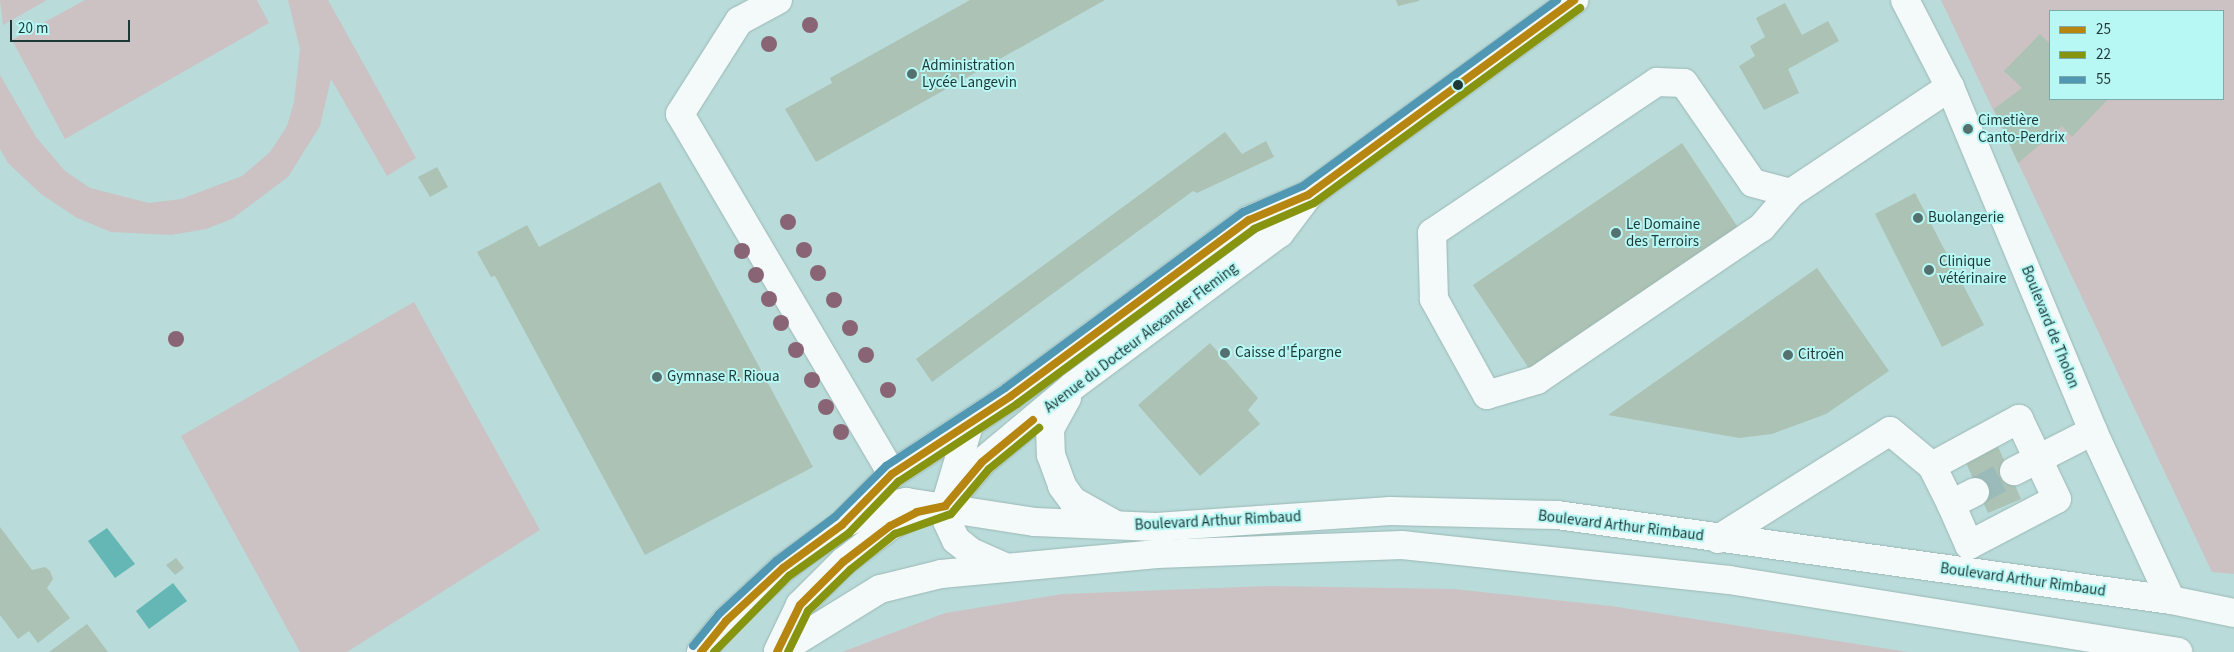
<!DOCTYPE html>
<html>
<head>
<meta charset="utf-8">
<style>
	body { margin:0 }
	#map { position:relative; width:2234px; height:652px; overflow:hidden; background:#b9dcda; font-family:"Source Sans 3",sans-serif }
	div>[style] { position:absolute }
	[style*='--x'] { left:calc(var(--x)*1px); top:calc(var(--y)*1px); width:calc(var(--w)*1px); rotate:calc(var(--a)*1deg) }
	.green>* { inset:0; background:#ccc1c3 }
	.water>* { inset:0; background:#64b7b4 }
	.building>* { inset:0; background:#abc2b4 }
	.minor-tunnel>* { height:28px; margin-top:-14px; transform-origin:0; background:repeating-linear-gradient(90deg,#9abbb9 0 28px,transparent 0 42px) }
	.roads { filter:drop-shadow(0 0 1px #9bb7b5) drop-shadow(0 0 1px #9bb7b5) }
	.minor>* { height:28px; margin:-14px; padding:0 14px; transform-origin:14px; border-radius:14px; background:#f4faf9 }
	.major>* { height:28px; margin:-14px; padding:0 14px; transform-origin:14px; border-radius:14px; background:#f4faf9 }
	.bus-1>* { height:8px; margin:-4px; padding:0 4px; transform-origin:4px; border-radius:4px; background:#b68611 }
	.bus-2>* { height:8px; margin:-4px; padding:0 4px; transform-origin:4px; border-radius:4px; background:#869410 }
	.bus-3>* { height:8px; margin:-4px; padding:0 4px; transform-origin:4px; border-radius:4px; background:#5097b3 }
	.trees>* { width:16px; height:16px; margin:-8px; border-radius:50%; background:#896474 }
	.dots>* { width:14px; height:14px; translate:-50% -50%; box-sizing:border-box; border:2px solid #b7f8f5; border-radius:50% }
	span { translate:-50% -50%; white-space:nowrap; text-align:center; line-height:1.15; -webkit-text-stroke:4px #b7f8f5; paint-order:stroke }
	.poi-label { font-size:15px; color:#1e3837 }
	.left { translate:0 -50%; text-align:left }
	.street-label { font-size:15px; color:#1e3837 }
	.legend { position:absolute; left:2049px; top:10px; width:175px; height:90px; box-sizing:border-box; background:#b7f8f5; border:1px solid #7aaba9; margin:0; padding:6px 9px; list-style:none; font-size:15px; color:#1e3837 }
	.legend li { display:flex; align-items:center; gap:10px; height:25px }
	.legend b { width:25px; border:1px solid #7aaba9 }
	.scale { position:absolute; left:10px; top:20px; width:120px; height:22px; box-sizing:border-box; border:2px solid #1e3837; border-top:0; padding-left:6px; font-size:15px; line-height:18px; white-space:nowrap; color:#1e3837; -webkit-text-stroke:4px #b7f8f5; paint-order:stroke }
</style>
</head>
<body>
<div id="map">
	<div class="green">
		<div style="clip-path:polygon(0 0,47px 0,3px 25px)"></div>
		<div style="clip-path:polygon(85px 0,257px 0,269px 23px,65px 139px,12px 40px)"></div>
		<div style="clip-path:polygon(288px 0,328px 0,416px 158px,387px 176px,331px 79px,320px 126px,288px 177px,232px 219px,206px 229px,171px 235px,111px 232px,77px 218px,41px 194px,8px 163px,0 149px,0 75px,36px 137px,65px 171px,90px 188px,149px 203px,181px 199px,242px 176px,270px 152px,287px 126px,294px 102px,300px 49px)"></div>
		<div style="clip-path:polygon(evenodd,1941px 0,2234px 0,2234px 574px,2212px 572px,1941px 0,2050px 11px,2223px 11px,2223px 99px,2050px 99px,2050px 11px)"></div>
		<div style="clip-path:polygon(414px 302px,540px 530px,347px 652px,300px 652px,181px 436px)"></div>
		<div style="clip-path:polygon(1268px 586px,1453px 589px,1611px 606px,1908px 652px,842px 652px,945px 613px,1063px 594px)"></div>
	</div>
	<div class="water">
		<div style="clip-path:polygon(107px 528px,135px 564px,115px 578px,88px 541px)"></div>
		<div style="clip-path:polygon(173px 583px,187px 601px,149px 629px,136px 611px)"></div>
	</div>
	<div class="building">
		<div style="clip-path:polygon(970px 0,1105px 0,816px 162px,785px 109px,832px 83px,830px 78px)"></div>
		<div style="clip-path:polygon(1396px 0,1419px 0,1419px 1px,1398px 6px)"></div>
		<div style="clip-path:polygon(1785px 3px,1802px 35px,1828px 21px,1839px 41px,1788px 69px,1799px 93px,1764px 110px,1739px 66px,1755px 56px,1750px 46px,1765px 37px,1756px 18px)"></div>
		<div style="clip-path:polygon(2040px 34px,2050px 44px,2050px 99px,2108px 99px,2072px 137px,2062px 126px,2018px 163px,1994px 109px,2022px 88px,2004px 71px)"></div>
		<div style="clip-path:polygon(1225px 132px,1242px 154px,1266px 141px,1274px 157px,1197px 193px,1193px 191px,932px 382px,916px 359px)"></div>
		<div style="clip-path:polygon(1682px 143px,1739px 229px,1530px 370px,1473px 285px)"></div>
		<div style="clip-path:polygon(437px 167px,448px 187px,430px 197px,418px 177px)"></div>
		<div style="clip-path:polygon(660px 182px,813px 467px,645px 555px,495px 276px,491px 277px,477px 252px,527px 225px,539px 247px)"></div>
		<div style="clip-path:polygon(1915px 193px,1984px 325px,1942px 347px,1875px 214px)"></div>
		<div style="clip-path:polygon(1817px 268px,1889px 371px,1826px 414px,1772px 434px,1739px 438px,1608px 415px)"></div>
		<div style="clip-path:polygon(1210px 343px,1258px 398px,1248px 410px,1260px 424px,1200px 476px,1138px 405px)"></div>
		<div style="clip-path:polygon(1996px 442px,2021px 499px,1988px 513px,1964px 458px)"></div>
		<div style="clip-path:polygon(0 527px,32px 570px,45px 567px,50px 571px,53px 579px,47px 588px,70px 618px,38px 643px,29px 631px,18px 639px,0 615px)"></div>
		<div style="clip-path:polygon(176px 558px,184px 568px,175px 575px,166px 565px)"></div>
		<div style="clip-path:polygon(87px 624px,108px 652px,49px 652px)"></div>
	</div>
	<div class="minor-tunnel">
		<div style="--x:1975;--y:492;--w:44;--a:-28.3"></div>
	</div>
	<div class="roads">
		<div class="minor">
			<div style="--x:778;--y:0;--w:44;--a:151.7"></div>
			<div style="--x:739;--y:21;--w:110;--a:122.4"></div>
			<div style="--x:680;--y:114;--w:418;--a:59.5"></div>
			<div style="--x:1905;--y:0;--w:98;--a:62.7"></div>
			<div style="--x:1950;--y:87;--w:373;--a:67.4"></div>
			<div style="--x:2093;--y:431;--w:186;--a:65.2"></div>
			<div style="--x:1791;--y:193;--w:45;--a:130.5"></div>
			<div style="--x:1762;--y:227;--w:272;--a:145.8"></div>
			<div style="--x:1537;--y:380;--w:52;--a:163.3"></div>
			<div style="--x:1487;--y:395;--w:110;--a:-118.9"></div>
			<div style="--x:1434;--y:299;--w:66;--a:-91.7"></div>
			<div style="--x:1432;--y:233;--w:271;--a:-33.9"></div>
			<div style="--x:1657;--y:82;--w:27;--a:2"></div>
			<div style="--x:1684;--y:83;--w:121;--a:55.4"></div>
			<div style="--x:1753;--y:183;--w:39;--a:15"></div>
			<div style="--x:1791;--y:193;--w:191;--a:-33.7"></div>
			<div style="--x:1975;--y:492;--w:27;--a:153"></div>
			<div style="--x:1951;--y:504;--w:42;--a:-116.6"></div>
			<div style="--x:1932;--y:466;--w:99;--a:-28.4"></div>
			<div style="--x:2019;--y:419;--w:44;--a:64.6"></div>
			<div style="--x:2038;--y:459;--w:62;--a:-27"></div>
			<div style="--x:1951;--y:504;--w:45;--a:66.3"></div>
			<div style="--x:1969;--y:545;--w:99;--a:-27.6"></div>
			<div style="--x:2057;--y:499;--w:44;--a:-115.4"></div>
			<div style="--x:2038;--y:459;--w:27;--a:153"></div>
			<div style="--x:1718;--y:539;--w:203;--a:-32.1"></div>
			<div style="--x:1890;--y:431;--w:55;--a:39.8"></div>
		</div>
		<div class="major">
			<div style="--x:1067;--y:398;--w:35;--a:119"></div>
			<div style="--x:1050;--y:429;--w:26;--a:88"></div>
			<div style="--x:1051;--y:455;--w:33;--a:70"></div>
			<div style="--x:1062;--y:486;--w:19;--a:54"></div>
			<div style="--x:1073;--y:501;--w:47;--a:29.3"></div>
			<div style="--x:969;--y:425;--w:84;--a:106.5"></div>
			<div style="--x:945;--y:506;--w:15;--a:82"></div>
			<div style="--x:947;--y:521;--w:21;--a:65"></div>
			<div style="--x:956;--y:540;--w:19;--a:39"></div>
			<div style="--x:971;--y:552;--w:36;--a:24"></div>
			<div style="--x:842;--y:525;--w:37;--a:-26"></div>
			<div style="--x:875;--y:509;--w:32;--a:-13"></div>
			<div style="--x:906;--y:502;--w:131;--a:8.8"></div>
			<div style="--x:1035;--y:522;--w:121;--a:2.4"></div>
			<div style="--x:1156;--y:527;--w:235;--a:-3.9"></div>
			<div style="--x:1390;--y:511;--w:167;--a:1.4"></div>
			<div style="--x:1557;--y:515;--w:620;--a:7.88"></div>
			<div style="--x:2171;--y:600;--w:64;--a:11.7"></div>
			<div style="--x:778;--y:651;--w:51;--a:-64.4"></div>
			<div style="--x:800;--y:605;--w:61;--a:-45"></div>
			<div style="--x:843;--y:562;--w:59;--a:-37.5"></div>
			<div style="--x:890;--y:526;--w:30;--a:-27"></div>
			<div style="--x:917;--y:512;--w:29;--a:-12"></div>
			<div style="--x:945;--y:506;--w:57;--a:-49.9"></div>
			<div style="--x:982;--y:462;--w:119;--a:-39.9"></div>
			<div style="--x:1073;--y:386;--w:257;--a:-36.5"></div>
			<div style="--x:1280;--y:233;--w:46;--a:-52.9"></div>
			<div style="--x:701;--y:652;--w:40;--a:-51"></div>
			<div style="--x:726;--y:621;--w:78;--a:-42.9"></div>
			<div style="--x:783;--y:568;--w:73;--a:-36.1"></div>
			<div style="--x:842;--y:525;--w:71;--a:-45.6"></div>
			<div style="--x:892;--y:474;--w:142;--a:-33.2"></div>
			<div style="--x:1011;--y:396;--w:296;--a:-36.5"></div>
			<div style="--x:1249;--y:220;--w:64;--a:-23"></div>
			<div style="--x:1308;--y:195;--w:330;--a:-36.2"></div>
			<div style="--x:778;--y:652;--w:120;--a:-31.7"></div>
			<div style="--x:880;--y:589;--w:63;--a:-13.8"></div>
			<div style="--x:941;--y:574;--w:217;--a:-5.3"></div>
			<div style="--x:1157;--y:554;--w:245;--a:-2.1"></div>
			<div style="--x:1402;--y:545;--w:329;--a:6.1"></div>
			<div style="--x:1729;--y:580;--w:455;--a:9.1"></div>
		</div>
	</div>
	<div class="bus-1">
		<div style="--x:701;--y:652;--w:40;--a:-51"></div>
		<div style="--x:726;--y:621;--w:78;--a:-42.9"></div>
		<div style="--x:783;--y:568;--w:73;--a:-36.1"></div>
		<div style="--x:842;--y:525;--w:71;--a:-45.6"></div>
		<div style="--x:892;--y:474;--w:142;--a:-33.2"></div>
		<div style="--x:1011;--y:396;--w:296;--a:-36.5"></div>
		<div style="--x:1249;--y:220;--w:64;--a:-23"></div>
		<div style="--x:1308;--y:195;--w:330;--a:-36.2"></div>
		<div style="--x:777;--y:652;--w:52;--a:-63.9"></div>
		<div style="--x:800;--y:605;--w:61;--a:-45"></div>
		<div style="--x:843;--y:562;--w:59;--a:-37.5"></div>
		<div style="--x:890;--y:526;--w:30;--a:-27"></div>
		<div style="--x:917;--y:512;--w:29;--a:-12"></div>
		<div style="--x:945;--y:506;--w:57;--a:-49.9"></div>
		<div style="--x:982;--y:462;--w:66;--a:-39.5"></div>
	</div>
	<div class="bus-2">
		<div style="--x:714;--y:652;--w:107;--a:-45.4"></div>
		<div style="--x:789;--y:576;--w:74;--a:-35.6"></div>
		<div style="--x:849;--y:533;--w:71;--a:-46.1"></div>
		<div style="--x:898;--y:482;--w:142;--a:-33.2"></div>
		<div style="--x:1017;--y:404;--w:295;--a:-36.4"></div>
		<div style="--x:1254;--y:229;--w:65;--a:-23.4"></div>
		<div style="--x:1314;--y:203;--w:330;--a:-36.2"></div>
		<div style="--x:788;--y:652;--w:46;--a:-64"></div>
		<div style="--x:808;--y:611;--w:59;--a:-44.3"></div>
		<div style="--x:850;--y:570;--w:58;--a:-38.7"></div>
		<div style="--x:895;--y:534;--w:59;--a:-19.7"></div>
		<div style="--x:951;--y:514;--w:59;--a:-49.8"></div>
		<div style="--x:989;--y:469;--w:65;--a:-39.4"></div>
	</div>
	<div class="bus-3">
		<div style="--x:693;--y:646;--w:41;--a:-50.9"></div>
		<div style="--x:719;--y:614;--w:78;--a:-42.9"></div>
		<div style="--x:776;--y:561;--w:74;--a:-36.7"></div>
		<div style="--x:835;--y:517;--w:72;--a:-45"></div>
		<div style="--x:886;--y:466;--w:142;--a:-33.2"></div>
		<div style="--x:1005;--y:388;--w:296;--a:-36.5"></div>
		<div style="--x:1243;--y:212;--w:65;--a:-23.4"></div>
		<div style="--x:1303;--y:186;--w:315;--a:-36.2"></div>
	</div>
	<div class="trees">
		<div style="left:810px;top:25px"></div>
		<div style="left:769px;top:44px"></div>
		<div style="left:788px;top:222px"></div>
		<div style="left:804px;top:250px"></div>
		<div style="left:742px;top:251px"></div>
		<div style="left:818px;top:273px"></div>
		<div style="left:756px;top:275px"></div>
		<div style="left:769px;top:299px"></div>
		<div style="left:834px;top:300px"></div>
		<div style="left:781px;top:323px"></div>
		<div style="left:850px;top:328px"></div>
		<div style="left:176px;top:339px"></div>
		<div style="left:796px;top:350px"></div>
		<div style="left:866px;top:355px"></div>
		<div style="left:812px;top:380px"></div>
		<div style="left:888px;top:390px"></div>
		<div style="left:826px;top:407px"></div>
		<div style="left:841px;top:432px"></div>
	</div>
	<div class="dots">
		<div style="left:912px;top:74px;background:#547170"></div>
		<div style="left:1458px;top:85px;background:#1e3837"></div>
		<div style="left:1968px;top:129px;background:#547170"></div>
		<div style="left:1918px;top:218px;background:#547170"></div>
		<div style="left:1616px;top:233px;background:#547170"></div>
		<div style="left:1929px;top:270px;background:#547170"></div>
		<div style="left:1225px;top:353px;background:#547170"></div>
		<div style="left:1788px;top:355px;background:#547170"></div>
		<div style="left:657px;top:377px;background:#547170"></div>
	</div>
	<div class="poi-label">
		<span class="left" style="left:922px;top:74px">Administration<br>Lycée Langevin</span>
		<span class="left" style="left:1978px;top:129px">Cimetière<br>Canto-Perdrix</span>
		<span class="left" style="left:1928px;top:218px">Buolangerie</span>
		<span class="left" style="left:1626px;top:233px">Le Domaine<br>des Terroirs</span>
		<span class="left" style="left:1939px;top:270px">Clinique<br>vétérinaire</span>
		<span class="left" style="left:1235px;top:353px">Caisse d'Épargne</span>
		<span class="left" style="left:1798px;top:355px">Citroën</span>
		<span class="left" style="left:667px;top:377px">Gymnase R. Rioua</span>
	</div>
	<div class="street-label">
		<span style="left:2050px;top:327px;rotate:68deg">Boulevard de Tholon</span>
		<span style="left:1141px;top:338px;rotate:-37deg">Avenue du Docteur Alexander Fleming</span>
		<span style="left:1218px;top:521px;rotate:-3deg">Boulevard Arthur Rimbaud</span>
		<span style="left:1621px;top:526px;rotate:7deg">Boulevard Arthur Rimbaud</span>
		<span style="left:2023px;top:580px;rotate:8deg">Boulevard Arthur Rimbaud</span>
	</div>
	<ul class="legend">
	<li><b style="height:6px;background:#b68611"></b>25</li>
	<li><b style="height:6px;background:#869410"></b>22</li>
	<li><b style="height:6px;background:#5097b3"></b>55</li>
	</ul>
	<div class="scale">20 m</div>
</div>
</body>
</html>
